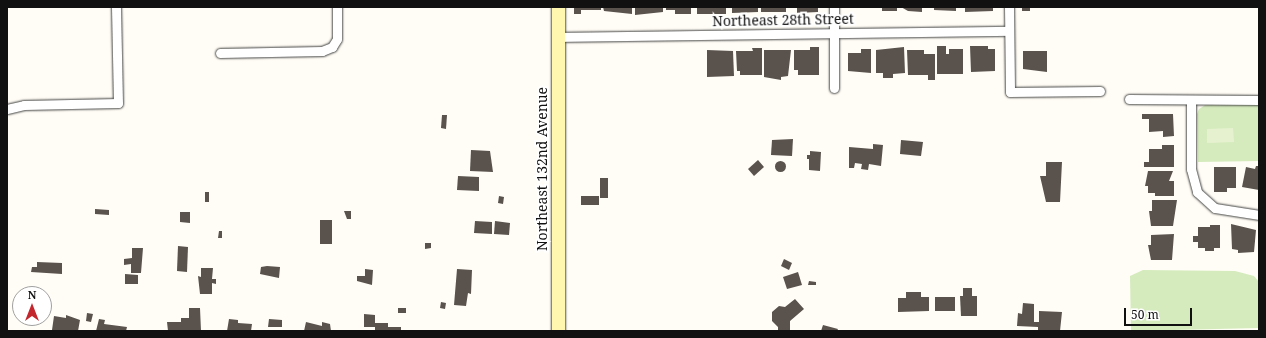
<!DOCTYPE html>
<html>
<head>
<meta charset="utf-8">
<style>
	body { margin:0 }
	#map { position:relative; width:1266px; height:338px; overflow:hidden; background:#fffdf5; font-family:"Noto Serif",serif }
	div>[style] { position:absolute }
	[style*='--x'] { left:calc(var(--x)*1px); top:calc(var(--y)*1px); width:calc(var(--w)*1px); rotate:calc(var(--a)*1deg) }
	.green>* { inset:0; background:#d5ebbd }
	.pitch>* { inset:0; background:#e6f2cf }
	.building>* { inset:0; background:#5a524d }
	.round { border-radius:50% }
	.roads { filter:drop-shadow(0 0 1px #444) drop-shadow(0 0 1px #444) }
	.street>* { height:9px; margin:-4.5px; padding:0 4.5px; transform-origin:4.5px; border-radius:4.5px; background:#fff }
	.secondary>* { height:13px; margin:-6.5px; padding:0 6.5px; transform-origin:6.5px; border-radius:6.5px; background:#fff6b0 }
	span { translate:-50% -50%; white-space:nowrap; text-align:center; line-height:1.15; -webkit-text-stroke:4px #fff; paint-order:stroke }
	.street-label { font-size:14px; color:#111 }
	.frame { position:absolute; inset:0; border:8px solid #111; pointer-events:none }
	.north { position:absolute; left:12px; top:286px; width:40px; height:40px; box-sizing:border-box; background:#fff; border:1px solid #a0a0a0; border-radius:50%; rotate:0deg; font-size:11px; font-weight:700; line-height:16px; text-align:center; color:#111 }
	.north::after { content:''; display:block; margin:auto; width:14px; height:18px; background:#c4262e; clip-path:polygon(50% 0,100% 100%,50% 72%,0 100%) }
	.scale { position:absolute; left:1124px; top:308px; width:68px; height:18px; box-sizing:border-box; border:2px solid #111; border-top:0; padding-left:5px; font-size:12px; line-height:14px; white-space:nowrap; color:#111; -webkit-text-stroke:3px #fff; paint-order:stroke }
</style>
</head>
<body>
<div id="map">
	<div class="green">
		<div style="clip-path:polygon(1207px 104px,1259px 104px,1259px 161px,1198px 162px,1197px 114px,1199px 109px)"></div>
		<div style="clip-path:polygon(1143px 270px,1235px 271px,1254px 276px,1259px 282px,1259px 328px,1131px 331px,1130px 276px)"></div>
	</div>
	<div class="pitch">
		<div style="clip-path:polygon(1233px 128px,1234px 142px,1207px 143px,1207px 129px)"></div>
	</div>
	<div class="building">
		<div style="clip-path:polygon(574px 7px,601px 7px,601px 10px,581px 10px,581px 14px,574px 14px)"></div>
		<div style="clip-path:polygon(603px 7px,632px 7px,632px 14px,604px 11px)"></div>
		<div style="clip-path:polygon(635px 7px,663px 7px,663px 12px,635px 15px)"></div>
		<div style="clip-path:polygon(666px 7px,691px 7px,691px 14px,675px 14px,675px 10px,666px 10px)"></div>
		<div style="clip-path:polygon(697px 7px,726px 7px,726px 14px,697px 14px)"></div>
		<div style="clip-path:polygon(732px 7px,758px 7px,758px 12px,732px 13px)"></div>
		<div style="clip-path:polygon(761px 7px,786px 7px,786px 12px,761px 12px)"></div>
		<div style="clip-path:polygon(797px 7px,818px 7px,818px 12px,797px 13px)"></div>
		<div style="clip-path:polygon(882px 7px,897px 7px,897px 11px,882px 11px)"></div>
		<div style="clip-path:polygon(901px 7px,922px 7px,922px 12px,908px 11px)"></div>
		<div style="clip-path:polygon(934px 7px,956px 7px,956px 11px,934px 10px)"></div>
		<div style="clip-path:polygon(965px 7px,993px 7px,993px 11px,965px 12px)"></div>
		<div style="clip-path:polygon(1022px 7px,1030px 7px,1030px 11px,1022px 11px)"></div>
		<div style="clip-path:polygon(937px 46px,946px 46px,946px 54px,949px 54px,949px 49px,963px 49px,963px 74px,937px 74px)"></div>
		<div style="clip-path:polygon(970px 46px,988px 46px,988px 49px,995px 49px,995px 71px,971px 72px)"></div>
		<div style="clip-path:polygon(810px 47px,819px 47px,819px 75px,798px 75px,798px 70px,794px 70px,794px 50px,810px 50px)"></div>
		<div style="clip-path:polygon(904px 47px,905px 73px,893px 74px,893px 78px,883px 78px,883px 73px,876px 73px,876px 50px)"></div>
		<div style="clip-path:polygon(752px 48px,762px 48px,762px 75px,740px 75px,740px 71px,737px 71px,736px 51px,753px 51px)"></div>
		<div style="clip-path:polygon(861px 49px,871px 49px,871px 73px,848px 71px,848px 53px,861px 53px)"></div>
		<div style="clip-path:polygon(707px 50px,733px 51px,734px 76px,707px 77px)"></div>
		<div style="clip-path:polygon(764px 50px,791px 50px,788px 76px,781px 77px,781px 80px,764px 77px)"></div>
		<div style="clip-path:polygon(907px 50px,924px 50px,924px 54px,935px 54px,935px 80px,928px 80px,928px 75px,908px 75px)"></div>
		<div style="clip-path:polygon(1023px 51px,1047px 51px,1047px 72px,1023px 69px)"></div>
		<div style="clip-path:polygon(1142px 114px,1173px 114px,1174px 136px,1163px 137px,1163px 131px,1149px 132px,1149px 119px,1142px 119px)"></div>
		<div style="clip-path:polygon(442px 115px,447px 115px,446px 129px,441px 128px)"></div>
		<div style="clip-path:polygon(793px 139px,792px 156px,771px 155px,772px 140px)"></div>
		<div style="clip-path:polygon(901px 140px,923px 142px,921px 156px,900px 154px)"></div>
		<div style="clip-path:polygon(873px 144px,883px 145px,881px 166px,869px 164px,868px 170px,861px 169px,862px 164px,855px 163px,854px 168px,849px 168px,849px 147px,873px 149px)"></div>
		<div style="clip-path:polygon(1162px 145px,1174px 145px,1174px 167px,1144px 167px,1144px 162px,1149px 162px,1149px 149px,1162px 149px)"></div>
		<div style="clip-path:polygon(471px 150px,490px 151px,493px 172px,470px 171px)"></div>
		<div style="clip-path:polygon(810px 151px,821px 152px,820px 171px,809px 170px,809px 159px,807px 159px,807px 155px,810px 155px)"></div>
		<div style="clip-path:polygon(758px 160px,764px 167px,754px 176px,748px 169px)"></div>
		<div class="round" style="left:774.5px;top:160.5px;width:11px;height:11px"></div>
		<div style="clip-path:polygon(1046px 162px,1062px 162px,1060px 202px,1046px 202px,1040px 176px,1046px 176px)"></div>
		<div style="clip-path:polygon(1256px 166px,1259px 166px,1259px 190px,1242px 187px,1246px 167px,1255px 169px)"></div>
		<div style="clip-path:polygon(1214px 167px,1236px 167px,1236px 188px,1227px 188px,1227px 192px,1214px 192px)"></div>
		<div style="clip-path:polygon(1148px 171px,1173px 171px,1169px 181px,1174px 181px,1174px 196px,1155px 196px,1155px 193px,1148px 193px,1148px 186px,1145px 186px)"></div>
		<div style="clip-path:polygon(458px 176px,479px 177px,479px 191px,457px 190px)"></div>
		<div style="clip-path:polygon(600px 178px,608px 178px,608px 198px,600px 198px)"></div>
		<div style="clip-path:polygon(205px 192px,209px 192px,209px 202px,205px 202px)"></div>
		<div style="clip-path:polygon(499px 196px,504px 197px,503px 204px,498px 203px)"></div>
		<div style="clip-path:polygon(581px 196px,599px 196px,599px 205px,581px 205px)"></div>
		<div style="clip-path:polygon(1152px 200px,1177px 200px,1173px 226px,1151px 226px,1149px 211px,1152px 211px)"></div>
		<div style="clip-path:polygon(95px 209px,109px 210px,109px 215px,95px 214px)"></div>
		<div style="clip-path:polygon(344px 211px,351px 211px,351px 219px,347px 219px)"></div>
		<div style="clip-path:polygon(180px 212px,190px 212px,190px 223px,180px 222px)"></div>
		<div style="clip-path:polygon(320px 220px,332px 220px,332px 244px,320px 244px)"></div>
		<div style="clip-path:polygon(475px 221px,492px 222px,492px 234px,474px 233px)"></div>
		<div style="clip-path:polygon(495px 221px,510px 223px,509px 235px,494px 234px)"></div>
		<div style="clip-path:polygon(1231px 224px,1256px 230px,1254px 252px,1238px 253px,1238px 250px,1232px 249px)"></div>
		<div style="clip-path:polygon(1210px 225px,1220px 225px,1220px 248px,1214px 248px,1214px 251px,1205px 251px,1205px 248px,1198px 248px,1198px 242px,1193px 242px,1193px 236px,1198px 236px,1198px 227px,1210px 227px)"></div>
		<div style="clip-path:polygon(219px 231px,222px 231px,222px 238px,218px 238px)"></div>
		<div style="clip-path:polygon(1174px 234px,1172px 260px,1151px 260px,1148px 245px,1151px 245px,1151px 235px)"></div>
		<div style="clip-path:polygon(425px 243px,431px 243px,431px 248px,425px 249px)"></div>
		<div style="clip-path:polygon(178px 246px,188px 247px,187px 272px,177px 271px)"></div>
		<div style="clip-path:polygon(132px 248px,143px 248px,141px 273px,131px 273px,131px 264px,124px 265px,124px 259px,132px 258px)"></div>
		<div style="clip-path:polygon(784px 259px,792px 263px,789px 270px,781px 266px)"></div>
		<div style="clip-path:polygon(37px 262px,62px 263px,62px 274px,31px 272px,32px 267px,37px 267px)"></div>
		<div style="clip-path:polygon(267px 266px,280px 267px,279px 278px,260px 274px,261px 267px)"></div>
		<div style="clip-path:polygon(201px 268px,213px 268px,212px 279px,216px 279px,216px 284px,212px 283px,212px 294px,200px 294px,198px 276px,201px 277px)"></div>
		<div style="clip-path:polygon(365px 269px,373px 270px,372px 285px,357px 281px,357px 276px,365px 276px)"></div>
		<div style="clip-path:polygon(457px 269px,472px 270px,471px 294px,468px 293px,466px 306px,454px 305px)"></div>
		<div style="clip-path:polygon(798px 272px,802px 285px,787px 289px,783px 277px)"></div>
		<div style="clip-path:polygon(125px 274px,138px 275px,138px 284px,125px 284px)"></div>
		<div style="clip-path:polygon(809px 281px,816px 282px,816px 285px,808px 285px)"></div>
		<div style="clip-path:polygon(963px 288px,972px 288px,972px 296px,963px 296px)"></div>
		<div style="clip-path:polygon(906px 292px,921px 292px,921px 297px,929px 297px,929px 311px,898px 312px,898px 298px,906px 298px)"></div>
		<div style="clip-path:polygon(960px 296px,977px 296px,977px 316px,961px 316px)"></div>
		<div style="clip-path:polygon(935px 297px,955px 297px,955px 311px,935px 311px)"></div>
		<div style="clip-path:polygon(795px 299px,804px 309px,790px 321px,790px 331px,778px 331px,778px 327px,772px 321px,772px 312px,779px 306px,785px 307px)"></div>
		<div style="clip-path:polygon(441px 302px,446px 303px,445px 309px,440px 308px)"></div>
		<div style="clip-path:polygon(1023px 303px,1034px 304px,1034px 322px,1039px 322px,1039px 311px,1062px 312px,1060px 331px,1038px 331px,1038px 327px,1017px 326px,1018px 313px,1022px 314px)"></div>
		<div style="clip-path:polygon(189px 308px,200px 308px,201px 331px,168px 331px,167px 322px,181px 322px,181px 318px,189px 318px)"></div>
		<div style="clip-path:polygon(398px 308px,406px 308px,406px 313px,398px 313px)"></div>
		<div style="clip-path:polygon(87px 313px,93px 314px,91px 322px,86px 321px)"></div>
		<div style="clip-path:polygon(364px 314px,375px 315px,375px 323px,388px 323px,388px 327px,401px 327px,401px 331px,375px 331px,375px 327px,364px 327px)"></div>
		<div style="clip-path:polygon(66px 315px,80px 320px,78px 331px,52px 330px,54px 316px,66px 318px)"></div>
		<div style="clip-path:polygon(99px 319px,105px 320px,104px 324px,127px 327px,126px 331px,96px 331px)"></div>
		<div style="clip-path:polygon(229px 319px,238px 320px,238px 323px,252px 324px,251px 331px,227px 331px)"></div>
		<div style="clip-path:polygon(269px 319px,282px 320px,282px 327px,268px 327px)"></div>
		<div style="clip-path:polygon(306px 322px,322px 326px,322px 322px,330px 324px,331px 331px,304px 331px)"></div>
		<div style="clip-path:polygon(823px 325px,838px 329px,837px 331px,821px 331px)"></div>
	</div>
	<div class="roads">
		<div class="street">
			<div style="--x:1009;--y:7;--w:85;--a:89.3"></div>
			<div style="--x:1010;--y:92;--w:90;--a:-0.6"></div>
			<div style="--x:558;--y:37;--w:451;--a:-0.8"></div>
			<div style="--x:220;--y:53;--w:102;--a:-1.1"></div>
			<div style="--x:322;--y:51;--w:11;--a:-22"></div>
			<div style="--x:332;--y:47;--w:9;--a:-58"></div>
			<div style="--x:337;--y:39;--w:32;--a:-90"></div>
			<div style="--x:834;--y:88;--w:81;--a:-90"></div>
			<div style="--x:1129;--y:99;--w:130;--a:0.4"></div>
			<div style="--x:1191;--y:101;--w:68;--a:90"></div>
			<div style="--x:1191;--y:169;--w:24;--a:75"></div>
			<div style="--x:1197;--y:192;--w:24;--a:42"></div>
			<div style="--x:1215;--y:208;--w:45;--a:9"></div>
			<div style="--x:7;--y:109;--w:17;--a:-13"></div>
			<div style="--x:24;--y:105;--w:94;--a:-1.2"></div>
			<div style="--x:118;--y:103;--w:96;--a:-91.2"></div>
		</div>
		<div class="secondary">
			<div style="--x:558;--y:7;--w:324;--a:90"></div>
		</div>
	</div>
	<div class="street-label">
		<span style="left:783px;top:20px;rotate:-1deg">Northeast 28th Street</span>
		<span style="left:542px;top:169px;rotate:-90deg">Northeast 132nd Avenue</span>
	</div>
	<div class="frame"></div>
	<div class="north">N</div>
	<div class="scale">50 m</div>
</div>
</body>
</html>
